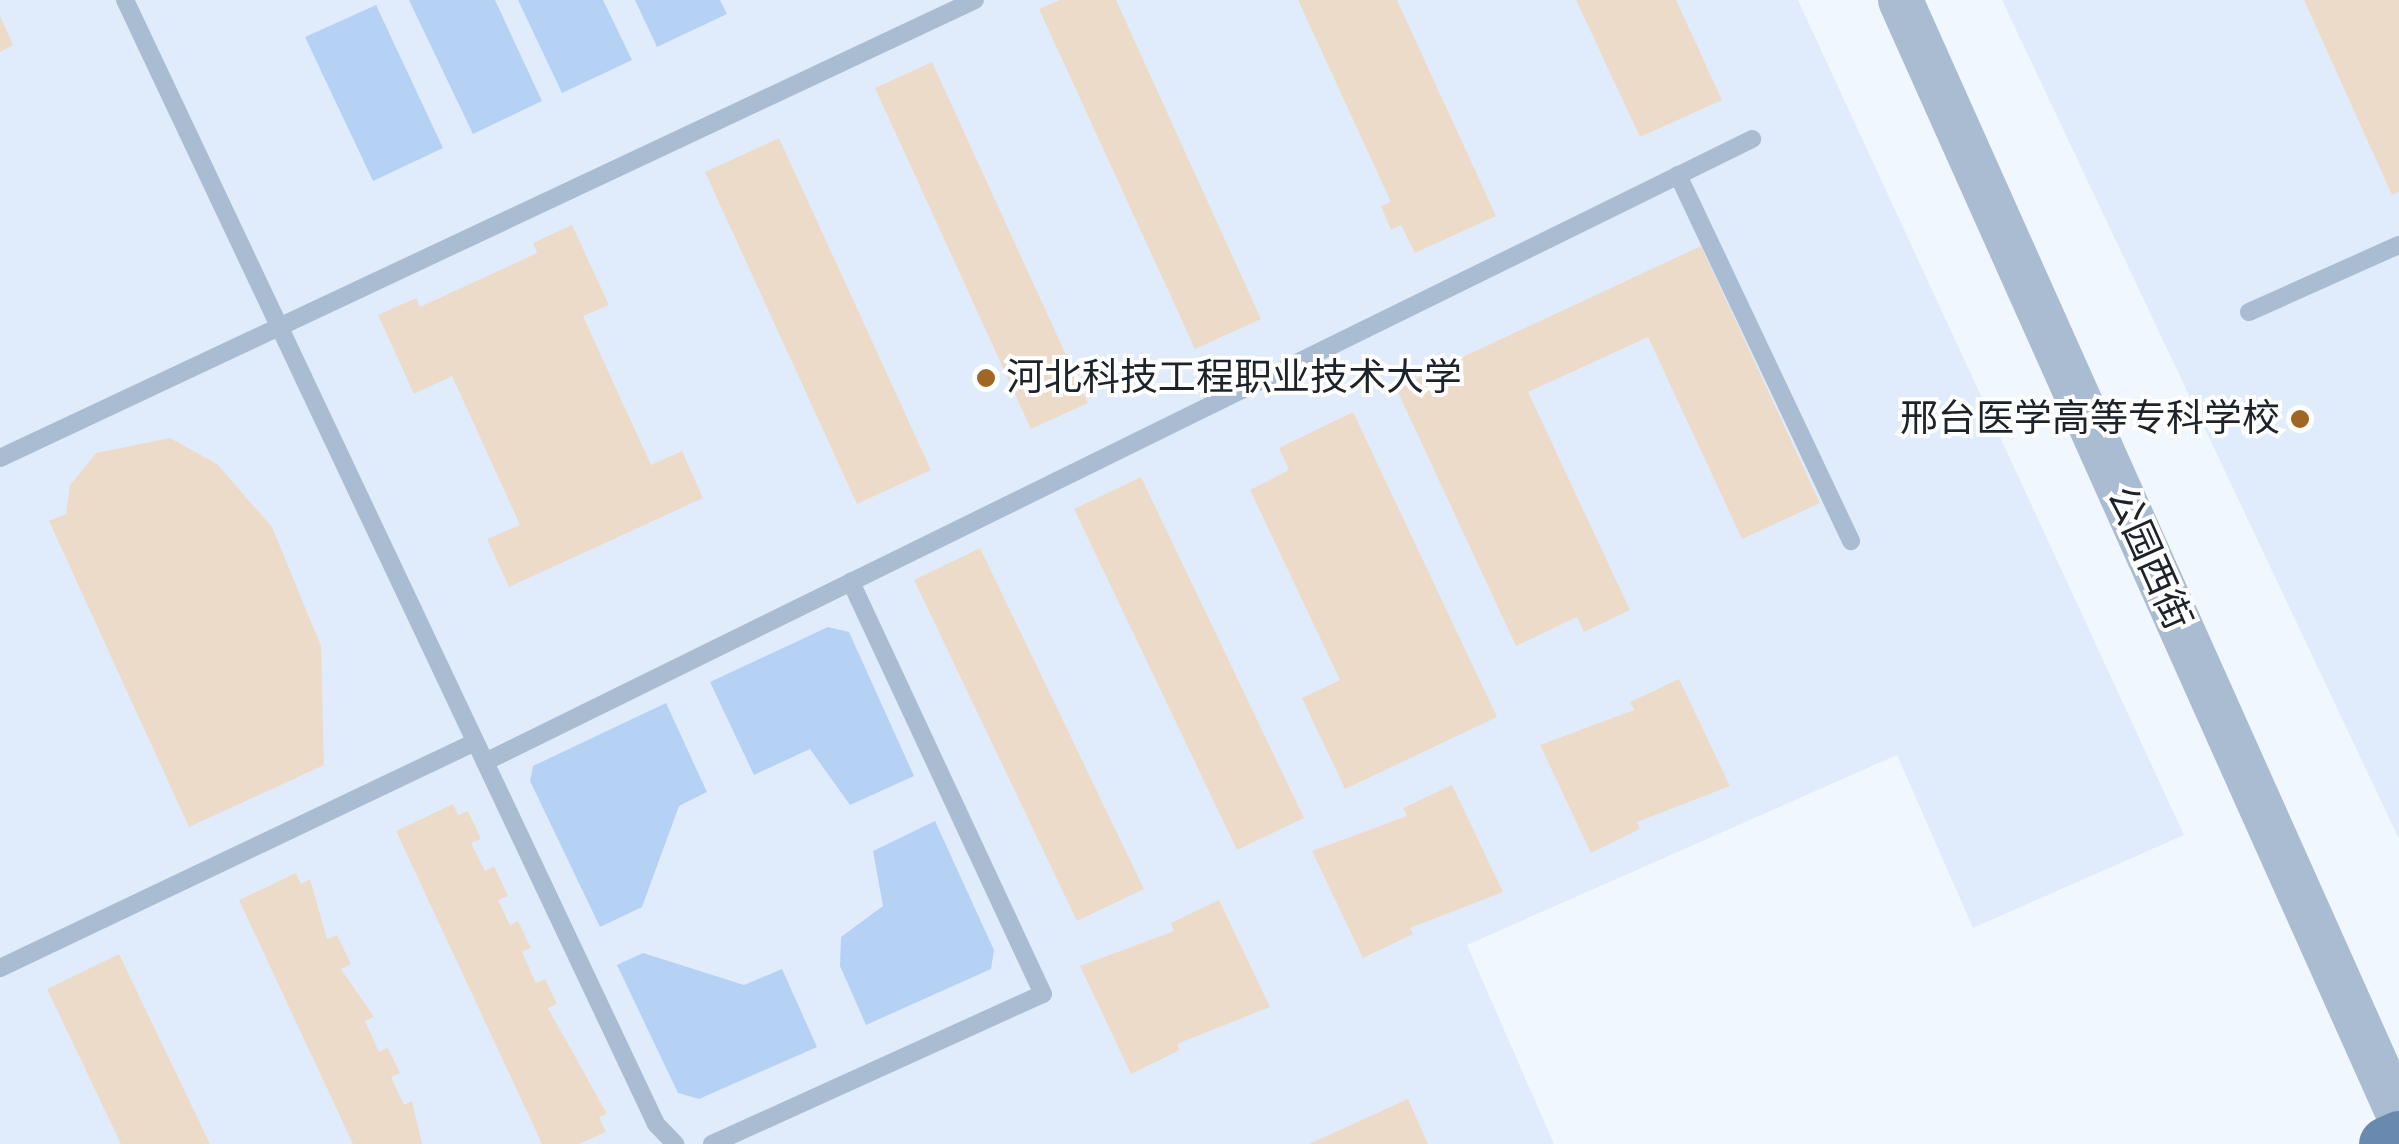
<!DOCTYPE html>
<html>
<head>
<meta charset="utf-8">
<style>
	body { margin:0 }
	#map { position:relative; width:2399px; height:1144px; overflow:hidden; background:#f1f7ff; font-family:"Space Grotesk","Noto Sans SC",sans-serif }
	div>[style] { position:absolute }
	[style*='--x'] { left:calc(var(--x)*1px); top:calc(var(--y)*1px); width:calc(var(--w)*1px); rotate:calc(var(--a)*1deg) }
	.built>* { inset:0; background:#e0ecfb }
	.green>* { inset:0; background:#b5d2f5 }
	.building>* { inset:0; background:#eddbca }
	.service>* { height:18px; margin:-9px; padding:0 9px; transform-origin:9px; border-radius:9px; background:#aabcd1 }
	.tertiary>* { height:45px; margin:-22.5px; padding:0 22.5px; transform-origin:22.5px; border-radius:22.5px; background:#aabcd1 }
	.primary>* { height:55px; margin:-27.5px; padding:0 27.5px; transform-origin:27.5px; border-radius:27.5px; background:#6989af }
	.dots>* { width:28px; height:28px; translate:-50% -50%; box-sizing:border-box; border:5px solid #fff; border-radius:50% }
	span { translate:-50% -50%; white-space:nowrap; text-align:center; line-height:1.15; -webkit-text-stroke:8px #fff; paint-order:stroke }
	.poi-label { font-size:38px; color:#1d232a }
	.left { translate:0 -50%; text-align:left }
	.right { translate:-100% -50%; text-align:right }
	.street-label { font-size:38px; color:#1d232a }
</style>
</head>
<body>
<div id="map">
	<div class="built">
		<div style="clip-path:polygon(0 0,1798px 0,2184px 835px,1973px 928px,1897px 755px,1467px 945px,1554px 1144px,0 1144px)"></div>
		<div style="clip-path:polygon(2002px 0,2399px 0,2399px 839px)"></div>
	</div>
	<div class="green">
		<div style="clip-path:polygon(409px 0,495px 0,542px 101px,473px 134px)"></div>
		<div style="clip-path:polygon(518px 0,603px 0,632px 60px,562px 93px)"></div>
		<div style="clip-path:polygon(635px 0,720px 0,727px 14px,657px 47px)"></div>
		<div style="clip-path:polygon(376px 5px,443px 148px,373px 181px,305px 37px)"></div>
		<div style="clip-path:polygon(828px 627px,849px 632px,914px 776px,850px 805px,810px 749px,754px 775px,710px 682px)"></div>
		<div style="clip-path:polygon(666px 703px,707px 792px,679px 806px,642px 907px,600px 927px,530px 781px,533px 766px)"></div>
		<div style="clip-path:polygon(935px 821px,994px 950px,991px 969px,866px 1025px,840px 966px,841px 937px,883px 906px,873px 851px)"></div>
		<div style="clip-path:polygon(643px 953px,744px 985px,782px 969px,817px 1047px,699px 1099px,678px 1093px,617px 965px)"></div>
	</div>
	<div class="building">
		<div style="clip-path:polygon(1060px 0,1116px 0,1261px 319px,1195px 349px,1039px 9px)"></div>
		<div style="clip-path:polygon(1298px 0,1397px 0,1496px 216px,1415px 253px,1401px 225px,1391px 230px,1381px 206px,1391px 202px)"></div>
		<div style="clip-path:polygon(1576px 0,1676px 0,1722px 100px,1640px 137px)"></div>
		<div style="clip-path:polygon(2304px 0,2399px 0,2399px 192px,2392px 195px)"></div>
		<div style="clip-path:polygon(0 16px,13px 45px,0 52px)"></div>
		<div style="clip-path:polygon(932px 62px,1088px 403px,1031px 429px,875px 88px)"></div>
		<div style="clip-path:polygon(779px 138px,931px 470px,857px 504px,705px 172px)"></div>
		<div style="clip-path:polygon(572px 225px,609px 305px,583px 316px,651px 465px,682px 451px,703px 498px,509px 587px,487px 539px,520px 525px,452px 376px,414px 394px,378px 315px,416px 298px,420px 307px,537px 253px,533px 243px)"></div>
		<div style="clip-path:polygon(1701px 246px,1820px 503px,1742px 539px,1648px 337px,1528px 392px,1630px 610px,1584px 632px,1577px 617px,1516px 646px,1396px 388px)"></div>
		<div style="clip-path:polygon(1353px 412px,1497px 717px,1345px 789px,1302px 698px,1340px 680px,1250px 490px,1289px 470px,1279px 448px)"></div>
		<div style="clip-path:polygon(170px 438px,217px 464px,272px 527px,321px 646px,324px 765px,189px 827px,49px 521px,66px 514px,70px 485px,96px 453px)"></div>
		<div style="clip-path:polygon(1141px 477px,1304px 818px,1237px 850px,1074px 509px)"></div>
		<div style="clip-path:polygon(980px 548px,1144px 889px,1077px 921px,914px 580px)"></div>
		<div style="clip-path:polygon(1679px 679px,1730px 786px,1637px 822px,1640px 829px,1591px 853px,1540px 745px,1634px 710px,1630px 702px)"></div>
		<div style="clip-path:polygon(1452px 785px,1503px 892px,1410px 928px,1413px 934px,1363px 958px,1312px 851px,1407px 816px,1403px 808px)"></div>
		<div style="clip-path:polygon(453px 804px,458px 815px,468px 811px,481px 839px,471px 843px,485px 871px,494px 866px,508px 896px,498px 900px,510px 925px,518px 921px,531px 948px,522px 952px,536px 983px,545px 979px,557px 1004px,548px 1008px,607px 1114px,599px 1117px,606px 1132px,579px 1144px,542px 1144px,396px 831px)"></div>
		<div style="clip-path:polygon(296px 873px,301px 884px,310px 879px,327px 939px,337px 935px,351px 964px,341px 969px,374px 1017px,365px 1021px,379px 1052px,388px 1048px,400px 1073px,391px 1077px,404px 1105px,412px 1101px,422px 1144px,353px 1144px,239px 900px)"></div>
		<div style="clip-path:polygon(1219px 900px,1270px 1007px,1177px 1044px,1180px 1050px,1131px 1074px,1080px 966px,1174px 931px,1171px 923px)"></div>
		<div style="clip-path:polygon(119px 954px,210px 1144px,121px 1144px,47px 989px)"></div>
		<div style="clip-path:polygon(1408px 1099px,1428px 1144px,1309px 1144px)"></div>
	</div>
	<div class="service">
		<div style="--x:125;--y:0;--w:1243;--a:64.71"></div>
		<div style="--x:656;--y:1124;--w:28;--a:46"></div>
		<div style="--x:1678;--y:175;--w:405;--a:64.7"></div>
		<div style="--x:2249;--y:312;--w:164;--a:-24.1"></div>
		<div style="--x:0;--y:458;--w:1077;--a:-25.16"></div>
		<div style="--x:485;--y:762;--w:1412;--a:-26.18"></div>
		<div style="--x:0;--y:968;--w:526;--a:-25.44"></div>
		<div style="--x:712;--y:1144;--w:363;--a:-24.4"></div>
		<div style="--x:1043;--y:994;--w:455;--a:-115"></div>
	</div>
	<div class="tertiary">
		<div style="--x:1900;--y:0;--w:1222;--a:65.91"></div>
	</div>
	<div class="primary">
		<div style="--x:2386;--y:1144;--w:14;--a:-25"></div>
	</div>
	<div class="dots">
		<div style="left:986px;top:378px;background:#9f6624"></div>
		<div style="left:2300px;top:419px;background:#9f6624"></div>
	</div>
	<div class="poi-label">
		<span class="left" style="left:1006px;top:378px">河北科技工程职业技术大学</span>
		<span class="right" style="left:2280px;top:419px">邢台医学高等专科学校</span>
	</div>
	<div class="street-label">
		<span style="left:2149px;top:558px;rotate:66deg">公园西街</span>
	</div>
</div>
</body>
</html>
